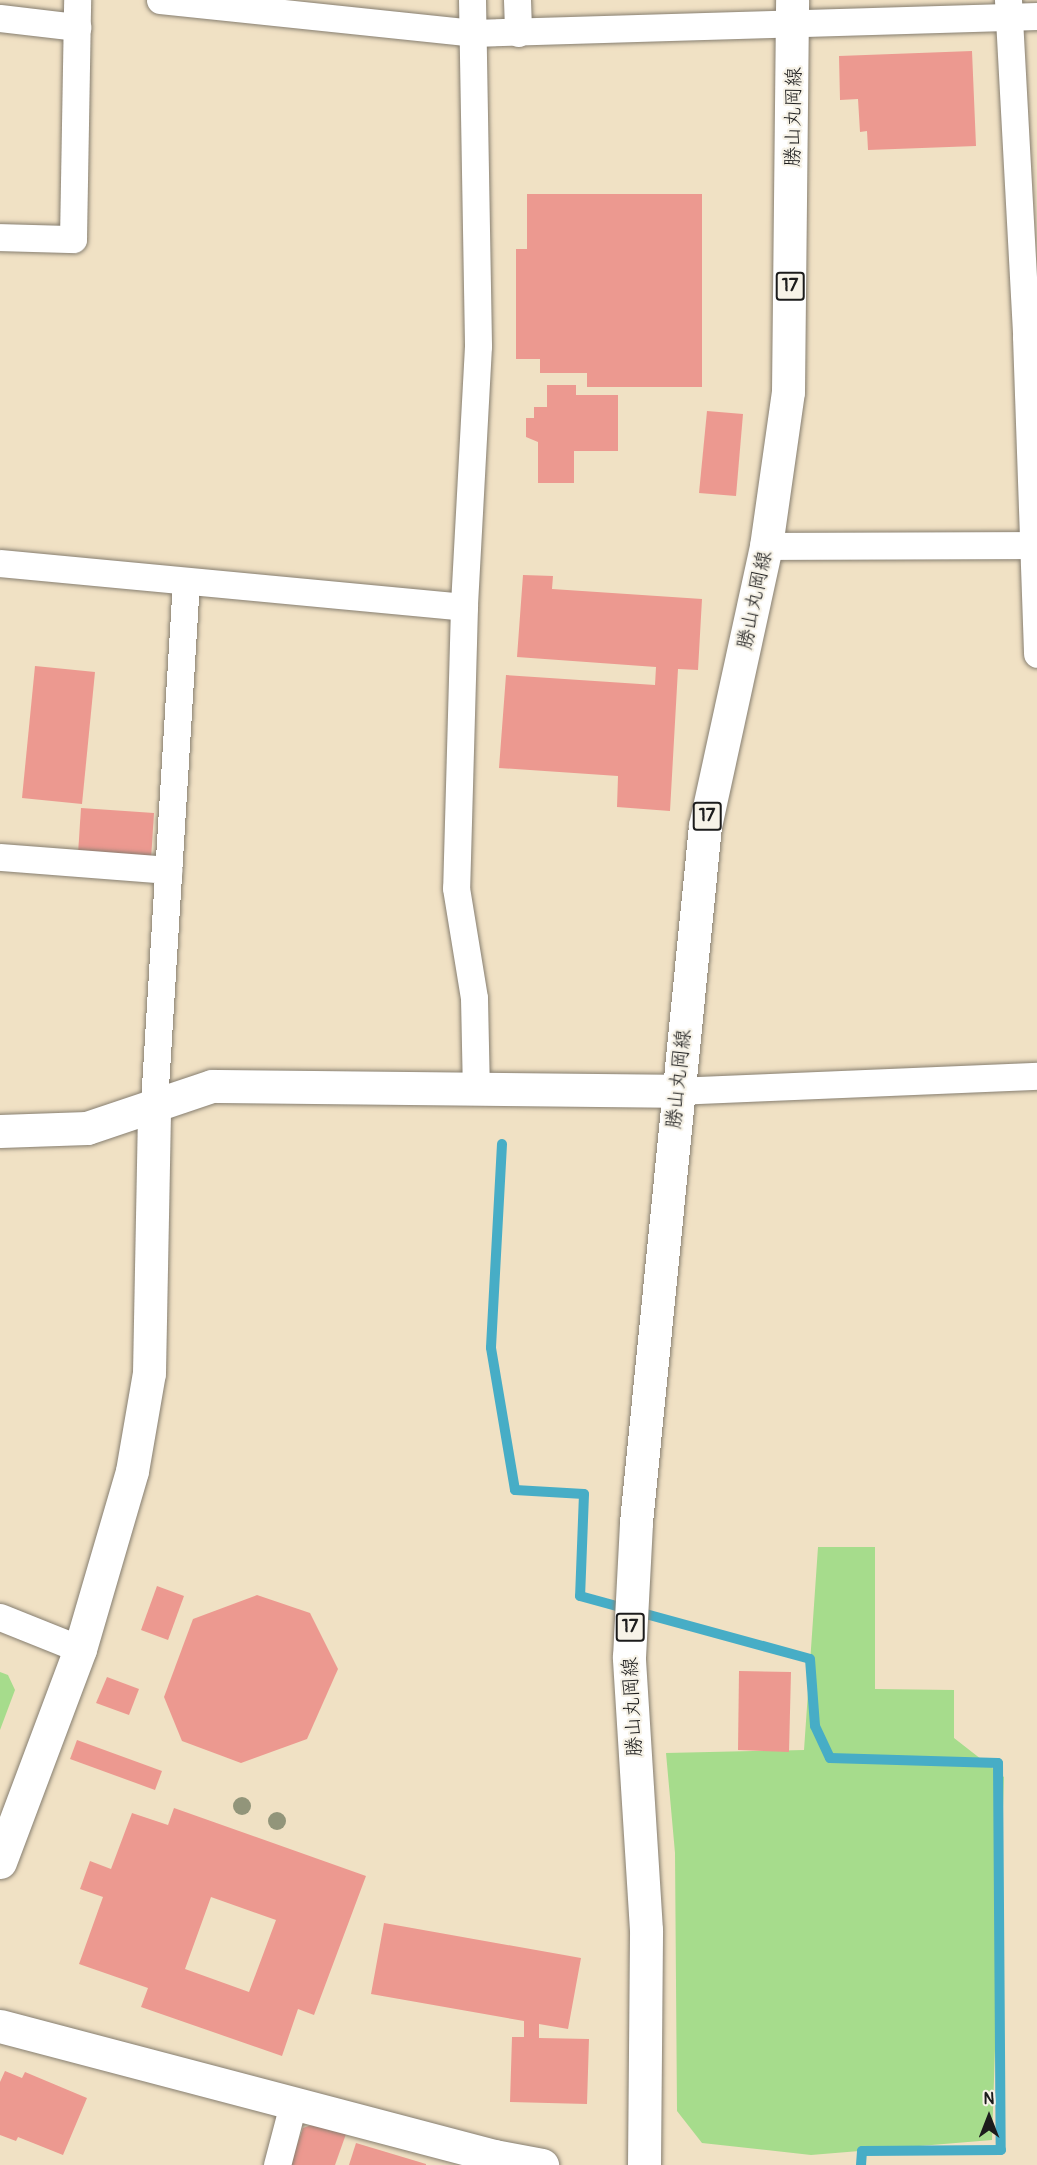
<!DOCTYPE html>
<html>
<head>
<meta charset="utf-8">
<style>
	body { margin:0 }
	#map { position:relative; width:1037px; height:2165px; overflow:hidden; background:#f0e1c4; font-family:Pangolin,"Klee One",sans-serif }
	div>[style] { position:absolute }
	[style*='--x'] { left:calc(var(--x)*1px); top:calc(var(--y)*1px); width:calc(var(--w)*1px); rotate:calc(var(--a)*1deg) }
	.green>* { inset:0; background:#a6dc8c }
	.stream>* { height:10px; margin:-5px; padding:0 5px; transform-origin:5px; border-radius:5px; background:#47adc6 }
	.building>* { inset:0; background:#ec9990 }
	.roads { filter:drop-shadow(0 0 2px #867e70) drop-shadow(0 0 2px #867e70) }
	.street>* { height:27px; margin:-13.5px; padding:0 13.5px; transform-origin:13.5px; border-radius:13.5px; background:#fff }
	.secondary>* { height:33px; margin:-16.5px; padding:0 16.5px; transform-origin:16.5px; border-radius:16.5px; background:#fff }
	.primary>* { height:33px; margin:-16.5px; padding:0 16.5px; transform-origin:16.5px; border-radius:16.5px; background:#fff }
	.trees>* { width:18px; height:18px; margin:-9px; border-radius:50%; background:#92957a }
	span { translate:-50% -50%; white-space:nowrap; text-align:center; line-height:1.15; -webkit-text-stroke:4.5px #f7f3e8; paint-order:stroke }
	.shield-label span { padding:2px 4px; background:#f7f3e8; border:2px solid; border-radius:4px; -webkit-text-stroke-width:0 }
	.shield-label { font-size:18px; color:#1c1c1c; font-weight:700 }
	.street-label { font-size:20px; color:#1c1c1c }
	.north { position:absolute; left:959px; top:2087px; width:60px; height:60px; -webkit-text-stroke:4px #f7f3e8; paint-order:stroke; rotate:0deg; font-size:16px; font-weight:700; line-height:24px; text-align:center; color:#1c1c1c }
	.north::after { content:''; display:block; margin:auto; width:21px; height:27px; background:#1c1c1c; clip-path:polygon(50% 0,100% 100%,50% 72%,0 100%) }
</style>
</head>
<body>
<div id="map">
	<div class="green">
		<div style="clip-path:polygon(818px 1547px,875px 1547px,875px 1689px,954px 1690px,954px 1738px,1004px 1777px,992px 2140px,811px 2155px,702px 2143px,677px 2111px,675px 1853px,666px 1753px,804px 1750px)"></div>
		<div style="clip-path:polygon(0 1672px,8px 1675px,15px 1690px,0 1730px)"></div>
	</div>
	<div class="stream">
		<div style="--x:502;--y:1144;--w:204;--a:93.1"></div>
		<div style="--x:491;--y:1348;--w:144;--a:80.4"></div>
		<div style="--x:515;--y:1490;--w:69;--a:3.3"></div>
		<div style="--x:584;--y:1494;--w:102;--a:92.2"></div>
		<div style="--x:580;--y:1596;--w:238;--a:15.3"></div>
		<div style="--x:810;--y:1659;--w:67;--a:85.7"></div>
		<div style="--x:815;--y:1726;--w:35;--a:65"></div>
		<div style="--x:830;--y:1758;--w:168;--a:1.7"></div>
		<div style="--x:998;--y:1763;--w:387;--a:89.6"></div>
		<div style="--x:1001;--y:2150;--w:139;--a:179.6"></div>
		<div style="--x:862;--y:2151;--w:14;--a:94"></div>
	</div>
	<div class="building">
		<div style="clip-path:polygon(972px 51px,976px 146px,868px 150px,867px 131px,860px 132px,858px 99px,840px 100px,839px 56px)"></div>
		<div style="clip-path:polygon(527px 194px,702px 194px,702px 387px,587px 387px,587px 373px,540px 373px,540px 359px,516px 359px,516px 249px,527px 249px)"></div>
		<div style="clip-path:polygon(547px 385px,576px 385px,576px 395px,618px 395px,618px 451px,574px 451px,574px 483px,538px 483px,538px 442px,526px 437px,526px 418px,534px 418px,534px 407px,547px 407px)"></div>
		<div style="clip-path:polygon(707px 411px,743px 414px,736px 496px,699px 493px)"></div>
		<div style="clip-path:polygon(523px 575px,553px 576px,552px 589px,702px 599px,698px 670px,678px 669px,670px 811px,617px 807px,618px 776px,499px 768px,506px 675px,655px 685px,656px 667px,517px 657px)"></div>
		<div style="clip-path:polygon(35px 666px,95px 672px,82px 804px,22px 798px)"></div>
		<div style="clip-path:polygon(81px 808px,154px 813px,151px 859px,78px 854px)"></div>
		<div style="clip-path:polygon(157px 1586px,184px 1596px,168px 1640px,141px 1630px)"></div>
		<div style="clip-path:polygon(257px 1595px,310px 1613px,338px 1669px,307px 1739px,241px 1763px,182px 1741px,164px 1697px,193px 1619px)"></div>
		<div style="clip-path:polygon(739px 1671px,791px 1672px,789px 1752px,738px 1750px)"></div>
		<div style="clip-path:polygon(107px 1677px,139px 1689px,129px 1715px,96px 1703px)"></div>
		<div style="clip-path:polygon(77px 1740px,162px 1771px,155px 1790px,70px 1759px)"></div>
		<div style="clip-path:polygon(evenodd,174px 1808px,366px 1876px,314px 2015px,298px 2009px,282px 2056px,141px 2007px,148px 1988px,79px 1964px,103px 1897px,80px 1889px,90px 1861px,111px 1869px,132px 1813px,168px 1825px,174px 1808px,211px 1897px,276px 1920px,249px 1992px,185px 1969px,211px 1897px)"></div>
		<div style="clip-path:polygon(384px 1923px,581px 1958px,568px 2029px,539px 2024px,539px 2038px,589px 2039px,587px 2104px,510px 2102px,512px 2037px,524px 2037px,524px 2021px,371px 1994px)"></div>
		<div style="clip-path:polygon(5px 2071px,22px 2078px,25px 2072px,87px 2098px,63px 2155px,18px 2137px,16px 2141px,0 2135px,0 2082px)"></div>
		<div style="clip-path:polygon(314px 2124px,346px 2134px,335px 2165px,290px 2165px,303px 2128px)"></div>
		<div style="clip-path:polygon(356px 2143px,426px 2164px,426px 2165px,349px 2165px)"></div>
	</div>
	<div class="roads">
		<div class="street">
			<div style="--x:160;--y:0;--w:315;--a:6"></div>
			<div style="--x:473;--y:33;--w:564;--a:-1.73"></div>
			<div style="--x:472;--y:0;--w:346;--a:89"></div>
			<div style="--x:478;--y:346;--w:261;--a:93.1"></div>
			<div style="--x:464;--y:607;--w:281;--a:91.6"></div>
			<div style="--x:456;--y:888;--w:111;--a:80.7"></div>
			<div style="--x:474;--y:998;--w:93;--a:88.8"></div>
			<div style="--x:517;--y:0;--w:33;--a:88"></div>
			<div style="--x:1008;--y:0;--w:337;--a:86.9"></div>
			<div style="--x:1026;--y:337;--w:317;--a:88"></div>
			<div style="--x:0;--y:18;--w:78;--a:6.7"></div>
			<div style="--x:0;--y:237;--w:73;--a:1.6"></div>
			<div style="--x:73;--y:239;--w:239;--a:-89"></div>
			<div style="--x:766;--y:546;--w:271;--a:-0.2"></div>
			<div style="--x:0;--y:563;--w:466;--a:5.4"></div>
			<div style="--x:0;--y:857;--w:169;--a:4.4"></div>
			<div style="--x:676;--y:1091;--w:361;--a:-2.4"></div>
			<div style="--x:154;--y:1103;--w:522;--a:-86.49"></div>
			<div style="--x:0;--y:1617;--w:86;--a:21.8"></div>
			<div style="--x:277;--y:2165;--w:63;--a:-75.3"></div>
		</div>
		<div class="secondary">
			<div style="--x:0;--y:1131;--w:87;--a:-2"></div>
			<div style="--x:87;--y:1128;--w:132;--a:-18.6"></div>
			<div style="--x:212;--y:1086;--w:464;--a:0.6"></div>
			<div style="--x:0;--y:1862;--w:228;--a:-69.4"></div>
			<div style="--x:80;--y:1649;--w:185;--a:-73.7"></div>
			<div style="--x:132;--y:1471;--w:99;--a:-80.2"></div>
			<div style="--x:149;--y:1373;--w:270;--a:-88.9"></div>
			<div style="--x:0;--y:2026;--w:511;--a:14.74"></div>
			<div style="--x:494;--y:2156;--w:49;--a:10.6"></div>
		</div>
		<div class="primary">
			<div style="--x:644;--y:2165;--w:235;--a:-89.5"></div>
			<div style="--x:646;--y:1930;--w:274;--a:-93.6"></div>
			<div style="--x:629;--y:1657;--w:135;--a:-87"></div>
			<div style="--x:636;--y:1522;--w:699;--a:-84.34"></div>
			<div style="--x:705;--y:826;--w:287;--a:-77.7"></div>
			<div style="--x:766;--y:546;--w:156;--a:-81.9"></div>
			<div style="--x:788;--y:392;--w:392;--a:-89.4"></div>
		</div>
	</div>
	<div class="trees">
		<div style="left:242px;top:1806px"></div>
		<div style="left:277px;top:1821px"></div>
	</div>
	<div class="shield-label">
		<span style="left:790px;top:286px">17</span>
		<span style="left:707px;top:816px">17</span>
		<span style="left:630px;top:1627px">17</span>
	</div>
	<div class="street-label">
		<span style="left:793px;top:117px;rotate:-89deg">勝山丸岡線</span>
		<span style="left:754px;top:600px;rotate:-78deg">勝山丸岡線</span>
		<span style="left:678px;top:1079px;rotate:-84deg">勝山丸岡線</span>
		<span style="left:632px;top:1707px;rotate:-93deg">勝山丸岡線</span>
	</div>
	<div class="north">N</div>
</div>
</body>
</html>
